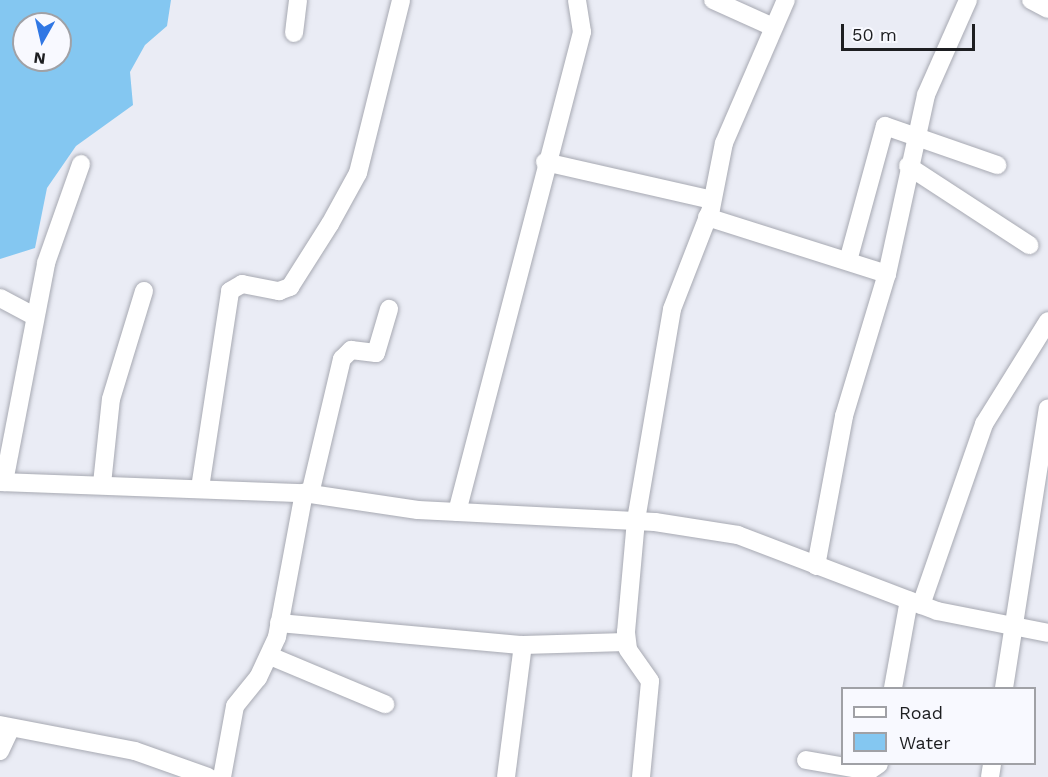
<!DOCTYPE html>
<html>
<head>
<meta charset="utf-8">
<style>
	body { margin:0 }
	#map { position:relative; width:1048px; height:777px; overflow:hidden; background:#eaecf5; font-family:"Work Sans",sans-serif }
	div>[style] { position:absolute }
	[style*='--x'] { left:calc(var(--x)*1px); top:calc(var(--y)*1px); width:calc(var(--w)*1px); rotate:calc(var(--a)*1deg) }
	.water>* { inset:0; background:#84c7f1 }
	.roads { filter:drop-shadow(0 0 2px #a7a9b2) drop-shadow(0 0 2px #a7a9b2) }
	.minor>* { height:18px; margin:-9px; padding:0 9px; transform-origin:9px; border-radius:9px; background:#fff }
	span { translate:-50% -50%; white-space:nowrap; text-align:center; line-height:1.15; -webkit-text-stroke:4.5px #f8f9ff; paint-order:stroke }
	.legend { position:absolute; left:841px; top:687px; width:195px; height:78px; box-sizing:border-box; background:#f8f9ff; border:2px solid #a0a1a6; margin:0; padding:8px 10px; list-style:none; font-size:18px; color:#1d1e21 }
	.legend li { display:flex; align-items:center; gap:12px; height:30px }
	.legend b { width:30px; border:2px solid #a0a1a6 }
	.north { position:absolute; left:12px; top:12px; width:60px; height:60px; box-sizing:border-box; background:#f8f9ff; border:2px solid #a0a1a6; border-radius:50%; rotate:188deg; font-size:16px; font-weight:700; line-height:24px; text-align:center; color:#1d1e21 }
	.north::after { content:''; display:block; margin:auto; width:21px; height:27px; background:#3077e4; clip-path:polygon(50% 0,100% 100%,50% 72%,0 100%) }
	.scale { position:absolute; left:841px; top:24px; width:134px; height:27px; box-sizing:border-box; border:3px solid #1d1e21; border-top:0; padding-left:8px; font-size:18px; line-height:21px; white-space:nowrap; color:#1d1e21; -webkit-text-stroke:4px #f8f9ff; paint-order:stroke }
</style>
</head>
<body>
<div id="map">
	<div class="water">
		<div style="clip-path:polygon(evenodd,0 0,171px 0,167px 26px,145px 45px,130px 72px,133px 105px,76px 146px,47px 188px,35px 248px,0 259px,0 0,24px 24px,60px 24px,60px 60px,24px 60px,24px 24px)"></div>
	</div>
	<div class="roads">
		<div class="minor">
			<div style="--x:713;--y:0;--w:66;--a:24.2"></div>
			<div style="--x:1031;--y:0;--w:19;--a:28"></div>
			<div style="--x:294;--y:33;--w:33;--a:-83"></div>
			<div style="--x:545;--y:162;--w:171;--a:12.8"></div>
			<div style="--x:908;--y:166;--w:145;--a:33.1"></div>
			<div style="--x:707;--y:217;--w:189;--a:17.6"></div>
			<div style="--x:848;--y:261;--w:140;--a:-74.7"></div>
			<div style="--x:885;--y:126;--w:119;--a:19.2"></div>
			<div style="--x:0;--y:298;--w:38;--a:28"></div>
			<div style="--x:0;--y:482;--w:304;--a:2.1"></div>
			<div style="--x:304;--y:493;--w:115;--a:8.5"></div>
			<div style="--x:418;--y:510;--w:237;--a:2.9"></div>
			<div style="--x:655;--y:522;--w:84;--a:8.9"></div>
			<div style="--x:738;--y:535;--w:213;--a:20.9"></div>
			<div style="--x:937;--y:611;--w:113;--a:11.2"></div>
			<div style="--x:4;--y:482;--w:223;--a:-79.1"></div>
			<div style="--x:46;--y:263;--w:105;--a:-70.5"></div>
			<div style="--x:102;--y:484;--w:85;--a:-84"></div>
			<div style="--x:111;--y:399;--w:113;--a:-73"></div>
			<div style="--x:200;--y:488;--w:199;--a:-81.3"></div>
			<div style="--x:230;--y:291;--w:14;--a:-30"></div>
			<div style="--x:242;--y:284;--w:38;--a:11"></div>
			<div style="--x:279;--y:291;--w:12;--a:-20"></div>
			<div style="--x:290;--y:287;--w:75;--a:-57.6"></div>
			<div style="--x:330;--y:224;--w:58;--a:-61.2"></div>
			<div style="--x:358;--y:173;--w:178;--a:-76"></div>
			<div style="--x:310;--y:494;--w:139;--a:-76.7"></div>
			<div style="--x:342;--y:359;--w:13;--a:-45"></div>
			<div style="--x:351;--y:350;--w:25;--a:7"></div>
			<div style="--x:376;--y:353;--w:46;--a:-73.5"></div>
			<div style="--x:457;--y:512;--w:496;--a:-75.4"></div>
			<div style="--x:582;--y:32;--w:32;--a:-99"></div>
			<div style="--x:816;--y:566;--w:153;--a:-79.4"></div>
			<div style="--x:844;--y:416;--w:148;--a:-73.2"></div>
			<div style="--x:887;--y:274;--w:183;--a:-77.7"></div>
			<div style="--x:926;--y:95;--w:104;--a:-66.1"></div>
			<div style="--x:921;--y:605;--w:192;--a:-70.8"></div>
			<div style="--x:984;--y:424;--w:121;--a:-58.1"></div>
			<div style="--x:279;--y:623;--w:245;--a:5.2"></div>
			<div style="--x:523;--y:645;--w:103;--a:-1.7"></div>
			<div style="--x:270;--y:656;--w:125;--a:22.7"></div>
			<div style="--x:893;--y:688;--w:89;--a:-79.7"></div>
			<div style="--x:1004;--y:688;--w:283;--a:-81.1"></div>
			<div style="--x:0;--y:725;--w:137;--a:10.9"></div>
			<div style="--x:135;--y:751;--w:77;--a:19.6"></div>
			<div style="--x:0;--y:751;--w:23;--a:-65"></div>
			<div style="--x:806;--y:760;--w:64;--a:9.9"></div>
			<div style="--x:869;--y:771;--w:12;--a:-35"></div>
			<div style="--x:222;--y:777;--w:72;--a:-79.6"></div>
			<div style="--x:235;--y:706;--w:36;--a:-51"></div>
			<div style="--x:258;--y:678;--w:45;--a:-65.1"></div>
			<div style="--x:277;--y:637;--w:147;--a:-79.4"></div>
			<div style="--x:506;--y:777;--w:133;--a:-82.7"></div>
			<div style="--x:641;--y:777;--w:96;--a:-84.6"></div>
			<div style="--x:650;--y:681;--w:39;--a:-125"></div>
			<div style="--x:628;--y:649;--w:17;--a:-97"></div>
			<div style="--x:626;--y:632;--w:112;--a:-84.9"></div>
			<div style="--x:636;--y:520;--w:214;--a:-80.3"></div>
			<div style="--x:672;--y:309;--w:107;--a:-68.7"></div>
			<div style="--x:711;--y:209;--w:67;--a:-78.9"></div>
			<div style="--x:724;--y:143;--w:156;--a:-66.6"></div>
			<div style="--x:990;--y:777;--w:13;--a:-81"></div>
		</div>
	</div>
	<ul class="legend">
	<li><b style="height:8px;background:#fff"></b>Road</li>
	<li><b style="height:16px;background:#84c7f1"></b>Water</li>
	</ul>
	<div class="north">N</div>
	<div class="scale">50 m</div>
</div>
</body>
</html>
